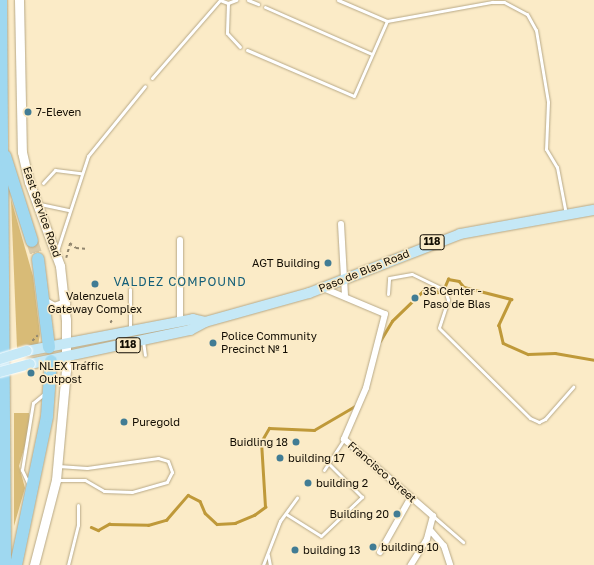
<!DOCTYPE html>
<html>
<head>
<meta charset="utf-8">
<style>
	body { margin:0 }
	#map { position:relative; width:594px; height:565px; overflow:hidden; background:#fbebc7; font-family:"Golos Text",sans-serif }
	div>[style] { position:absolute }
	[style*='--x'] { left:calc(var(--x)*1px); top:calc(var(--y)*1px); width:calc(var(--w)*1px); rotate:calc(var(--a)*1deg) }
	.green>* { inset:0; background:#d8bb77 }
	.stream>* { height:2.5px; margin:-1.25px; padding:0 1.25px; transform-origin:1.25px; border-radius:1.25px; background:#bf9939 }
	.motorway-tunnel>* { height:12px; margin-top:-6px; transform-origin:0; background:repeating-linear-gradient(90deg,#d8caaa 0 12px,transparent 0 18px) }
	.path>* { height:1.5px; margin-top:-0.75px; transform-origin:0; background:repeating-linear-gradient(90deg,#91866e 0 3px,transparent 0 6px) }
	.roads { filter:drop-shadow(0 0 1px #b8a987) drop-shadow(0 0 1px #b8a987) }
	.service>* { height:3px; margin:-1.5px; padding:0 1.5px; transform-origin:1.5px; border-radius:1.5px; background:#fff }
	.minor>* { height:6px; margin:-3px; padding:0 3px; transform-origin:3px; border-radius:3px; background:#fff }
	.secondary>* { height:9px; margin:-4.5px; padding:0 4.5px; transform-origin:4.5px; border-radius:4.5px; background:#fff }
	.primary>* { height:10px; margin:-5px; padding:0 5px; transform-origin:5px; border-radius:5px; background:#c5e8f6 }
	.motorway>* { height:12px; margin:-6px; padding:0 6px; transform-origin:6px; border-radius:6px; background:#9fd8f0 }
	.bridges { filter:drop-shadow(0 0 1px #fff) drop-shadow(0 0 1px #fff) }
	.primary-bridge>* { height:10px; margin:-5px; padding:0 5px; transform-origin:5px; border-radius:5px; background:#c5e8f6 }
	.dots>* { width:11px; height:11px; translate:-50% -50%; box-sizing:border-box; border:2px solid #fbebc7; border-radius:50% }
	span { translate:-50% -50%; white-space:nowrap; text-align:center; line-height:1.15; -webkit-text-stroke:3px #fbebc7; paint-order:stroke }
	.shield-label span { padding:1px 3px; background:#fbebc7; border:1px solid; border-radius:3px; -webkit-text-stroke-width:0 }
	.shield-label { font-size:10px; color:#120d03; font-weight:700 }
	.poi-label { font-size:11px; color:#120d03 }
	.left { translate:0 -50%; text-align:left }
	.right { translate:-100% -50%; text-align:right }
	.street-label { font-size:11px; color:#120d03 }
	.neighbourhood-label { font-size:12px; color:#135e78; letter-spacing:1px }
</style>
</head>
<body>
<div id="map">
	<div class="green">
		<div style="clip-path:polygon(11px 199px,33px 276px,40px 334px,38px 346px,17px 348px)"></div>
		<div style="clip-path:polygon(14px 413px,29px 413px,29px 432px,19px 466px,25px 488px,14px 526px)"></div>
	</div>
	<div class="stream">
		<div style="--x:445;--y:286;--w:8;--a:-67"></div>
		<div style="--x:448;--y:279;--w:11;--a:10"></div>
		<div style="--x:459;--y:281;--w:8;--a:50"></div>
		<div style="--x:464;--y:287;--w:49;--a:14.3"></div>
		<div style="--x:511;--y:299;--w:29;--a:115"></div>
		<div style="--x:499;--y:325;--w:18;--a:77"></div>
		<div style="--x:503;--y:343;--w:27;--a:24"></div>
		<div style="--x:528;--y:354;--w:27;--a:-2"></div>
		<div style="--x:555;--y:353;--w:40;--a:10"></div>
		<div style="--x:380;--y:341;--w:23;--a:-59"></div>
		<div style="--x:392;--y:321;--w:43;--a:-44.1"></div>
		<div style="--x:423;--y:291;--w:9;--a:-18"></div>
		<div style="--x:432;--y:288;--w:7;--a:34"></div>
		<div style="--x:91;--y:527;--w:8;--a:23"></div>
		<div style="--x:98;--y:530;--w:13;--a:-29"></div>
		<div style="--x:109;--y:524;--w:39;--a:1"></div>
		<div style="--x:148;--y:525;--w:19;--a:-16"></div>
		<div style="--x:166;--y:520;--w:33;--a:-49"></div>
		<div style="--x:188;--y:495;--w:13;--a:27"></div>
		<div style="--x:200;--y:501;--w:13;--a:67"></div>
		<div style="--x:205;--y:513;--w:16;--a:43"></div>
		<div style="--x:217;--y:524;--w:18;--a:-3"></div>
		<div style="--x:235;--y:523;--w:21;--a:-23"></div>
		<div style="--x:254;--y:515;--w:14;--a:-36"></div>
		<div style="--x:265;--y:507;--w:65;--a:-93.5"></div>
		<div style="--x:261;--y:442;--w:16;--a:-60"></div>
		<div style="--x:269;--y:428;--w:45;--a:2.5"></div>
		<div style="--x:314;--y:430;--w:50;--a:-30.2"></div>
	</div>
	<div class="motorway-tunnel">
		<div style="--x:32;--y:241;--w:19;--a:72"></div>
	</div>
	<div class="path">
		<div style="--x:66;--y:258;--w:16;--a:-75"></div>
		<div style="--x:70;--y:243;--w:8;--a:40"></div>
		<div style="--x:76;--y:248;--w:12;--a:5"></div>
		<div style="--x:110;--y:323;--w:4;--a:-56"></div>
		<div style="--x:32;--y:341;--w:8;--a:-45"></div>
		<div style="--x:74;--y:369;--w:14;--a:-30"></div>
	</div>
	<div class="roads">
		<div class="service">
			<div style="--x:220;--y:0;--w:9;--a:21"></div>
			<div style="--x:228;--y:3;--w:9;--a:-21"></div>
			<div style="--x:248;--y:0;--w:11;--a:22"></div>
			<div style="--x:338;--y:0;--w:53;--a:23.2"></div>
			<div style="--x:387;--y:21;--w:107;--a:-10.3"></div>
			<div style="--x:492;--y:2;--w:12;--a:0"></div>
			<div style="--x:504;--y:2;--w:26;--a:28"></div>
			<div style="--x:527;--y:14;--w:18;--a:61"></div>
			<div style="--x:536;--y:30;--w:73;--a:80.5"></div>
			<div style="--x:548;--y:102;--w:47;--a:92.4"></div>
			<div style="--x:546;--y:149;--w:21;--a:59"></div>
			<div style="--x:557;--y:167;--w:48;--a:79.2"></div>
			<div style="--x:228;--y:3;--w:30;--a:92"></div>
			<div style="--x:227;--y:33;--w:19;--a:47"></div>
			<div style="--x:265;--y:7;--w:117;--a:23.7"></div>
			<div style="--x:247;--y:50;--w:116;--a:23.3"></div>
			<div style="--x:354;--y:96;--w:82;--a:-66.3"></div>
			<div style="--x:152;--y:78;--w:103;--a:-48.9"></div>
			<div style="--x:43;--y:183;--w:18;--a:-47"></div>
			<div style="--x:55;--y:170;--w:26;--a:7"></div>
			<div style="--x:40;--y:204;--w:30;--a:12"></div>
			<div style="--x:57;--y:251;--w:100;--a:-71.9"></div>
			<div style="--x:88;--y:156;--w:90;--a:-50.8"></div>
			<div style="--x:388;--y:294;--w:16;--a:-86"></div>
			<div style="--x:389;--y:278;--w:23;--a:-10"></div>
			<div style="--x:412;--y:274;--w:37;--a:26"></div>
			<div style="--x:445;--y:290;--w:10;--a:73"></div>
			<div style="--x:448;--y:300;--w:29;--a:108"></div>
			<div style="--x:439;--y:328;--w:128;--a:44.7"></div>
			<div style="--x:530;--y:418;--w:10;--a:24"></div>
			<div style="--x:539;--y:422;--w:7;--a:-27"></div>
			<div style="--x:545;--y:419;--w:43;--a:-48.8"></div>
			<div style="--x:130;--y:329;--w:40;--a:-90"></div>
			<div style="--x:143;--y:341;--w:14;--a:82"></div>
			<div style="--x:58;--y:466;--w:29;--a:4"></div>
			<div style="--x:87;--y:468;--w:72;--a:-8"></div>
			<div style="--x:158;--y:458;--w:10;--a:17"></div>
			<div style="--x:168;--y:461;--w:12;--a:70"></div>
			<div style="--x:172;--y:472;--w:11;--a:117"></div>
			<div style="--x:167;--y:482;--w:36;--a:164"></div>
			<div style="--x:132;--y:492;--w:28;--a:-178"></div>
			<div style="--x:104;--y:491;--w:22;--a:-150"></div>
			<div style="--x:85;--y:480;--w:27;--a:180"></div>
			<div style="--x:324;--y:470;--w:37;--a:-57"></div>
			<div style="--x:29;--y:485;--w:17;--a:-115"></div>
			<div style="--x:22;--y:470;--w:68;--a:-80.7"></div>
			<div style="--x:33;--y:403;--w:17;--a:-40"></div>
			<div style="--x:286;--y:514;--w:41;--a:32.2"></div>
			<div style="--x:321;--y:536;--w:57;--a:-43.6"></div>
			<div style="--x:362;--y:497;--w:48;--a:-135"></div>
			<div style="--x:433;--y:516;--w:40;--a:41"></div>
			<div style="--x:268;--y:555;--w:10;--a:79"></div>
			<div style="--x:68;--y:565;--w:41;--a:-76"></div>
			<div style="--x:78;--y:525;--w:20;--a:-90"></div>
			<div style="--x:263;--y:565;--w:47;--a:-68.9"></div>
			<div style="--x:280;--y:521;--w:29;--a:-54"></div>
		</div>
		<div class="minor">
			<div style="--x:341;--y:224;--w:72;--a:86.8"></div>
			<div style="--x:323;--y:288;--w:67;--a:22.8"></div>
			<div style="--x:385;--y:314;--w:76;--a:104.4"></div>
			<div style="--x:366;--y:388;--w:56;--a:113.3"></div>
			<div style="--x:344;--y:439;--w:118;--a:40.9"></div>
			<div style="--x:433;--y:516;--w:24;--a:105"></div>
			<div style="--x:427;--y:539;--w:31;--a:122"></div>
			<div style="--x:180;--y:322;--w:82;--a:-90"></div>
			<div style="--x:430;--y:530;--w:21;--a:49"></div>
			<div style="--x:444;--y:546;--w:20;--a:72"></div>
			<div style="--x:380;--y:552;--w:63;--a:-60.6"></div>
		</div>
		<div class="secondary">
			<div style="--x:19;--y:0;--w:152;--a:88.9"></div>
			<div style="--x:22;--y:152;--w:31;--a:77"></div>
			<div style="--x:29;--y:182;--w:90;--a:69.7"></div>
			<div style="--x:60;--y:266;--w:54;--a:83.7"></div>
			<div style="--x:66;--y:320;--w:50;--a:90"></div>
			<div style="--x:66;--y:370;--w:110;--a:95.2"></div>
			<div style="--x:56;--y:480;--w:88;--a:104.5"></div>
			<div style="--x:45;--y:302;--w:10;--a:29"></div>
			<div style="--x:54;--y:307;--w:12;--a:-20"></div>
		</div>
		<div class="primary">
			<div style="--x:27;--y:351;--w:169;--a:-10.9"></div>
			<div style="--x:193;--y:319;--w:12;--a:14"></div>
			<div style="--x:30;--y:364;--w:164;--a:-12"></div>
			<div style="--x:190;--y:330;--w:17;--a:-28"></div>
			<div style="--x:205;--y:322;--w:108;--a:-15.6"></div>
			<div style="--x:309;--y:293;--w:162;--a:-21.3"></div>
			<div style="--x:460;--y:234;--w:136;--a:-10.2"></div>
		</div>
		<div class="motorway">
			<div style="--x:1;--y:0;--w:565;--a:89.59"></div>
			<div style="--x:5;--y:156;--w:89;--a:72.4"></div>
			<div style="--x:38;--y:259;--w:89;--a:82.9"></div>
			<div style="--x:16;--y:565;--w:152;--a:-78.2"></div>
			<div style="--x:47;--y:416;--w:55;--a:-85.8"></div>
		</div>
	</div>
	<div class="bridges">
		<div class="primary-bridge">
			<div style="--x:0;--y:359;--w:28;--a:-17"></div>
			<div style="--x:0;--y:372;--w:31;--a:-15"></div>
		</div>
	</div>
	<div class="dots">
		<div style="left:28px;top:112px;background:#417c94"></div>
		<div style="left:328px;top:263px;background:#417c94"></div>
		<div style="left:95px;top:284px;background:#417c94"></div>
		<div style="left:415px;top:298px;background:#417c94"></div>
		<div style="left:213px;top:343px;background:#417c94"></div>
		<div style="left:31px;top:373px;background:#417c94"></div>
		<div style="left:124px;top:422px;background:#417c94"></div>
		<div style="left:296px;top:442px;background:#417c94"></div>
		<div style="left:280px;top:458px;background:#417c94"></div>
		<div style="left:308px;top:483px;background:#417c94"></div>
		<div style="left:397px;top:514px;background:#417c94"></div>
		<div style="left:373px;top:547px;background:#417c94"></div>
		<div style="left:295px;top:550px;background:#417c94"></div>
	</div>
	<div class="shield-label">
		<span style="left:432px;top:242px">118</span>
		<span style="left:128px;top:345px">118</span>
	</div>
	<div class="poi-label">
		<span class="left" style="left:36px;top:112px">7-Eleven</span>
		<span class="right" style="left:320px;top:263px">AGT Building</span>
		<span class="left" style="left:423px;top:298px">3S Center -<br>Paso de Blas</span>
		<span style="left:95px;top:303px">Valenzuela<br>Gateway Complex</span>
		<span class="left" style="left:221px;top:343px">Police Community<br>Precinct № 1</span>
		<span class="left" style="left:39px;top:373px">NLEX Traffic<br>Outpost</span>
		<span class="left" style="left:132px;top:422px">Puregold</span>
		<span class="right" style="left:288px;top:442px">Buidling 18</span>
		<span class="left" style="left:288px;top:458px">building 17</span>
		<span class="left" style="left:316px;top:483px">building 2</span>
		<span class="right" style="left:389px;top:514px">Building 20</span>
		<span class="left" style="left:381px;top:547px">building 10</span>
		<span class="left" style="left:303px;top:550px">building 13</span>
	</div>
	<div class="street-label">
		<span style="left:42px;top:212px;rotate:71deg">East Service Road</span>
		<span style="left:364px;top:271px;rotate:-22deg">Paso de Blas Road</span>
		<span style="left:382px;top:472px;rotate:41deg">Francisco Street</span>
	</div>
	<div class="neighbourhood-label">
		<span style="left:180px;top:282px">VALDEZ COMPOUND</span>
	</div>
</div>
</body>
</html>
